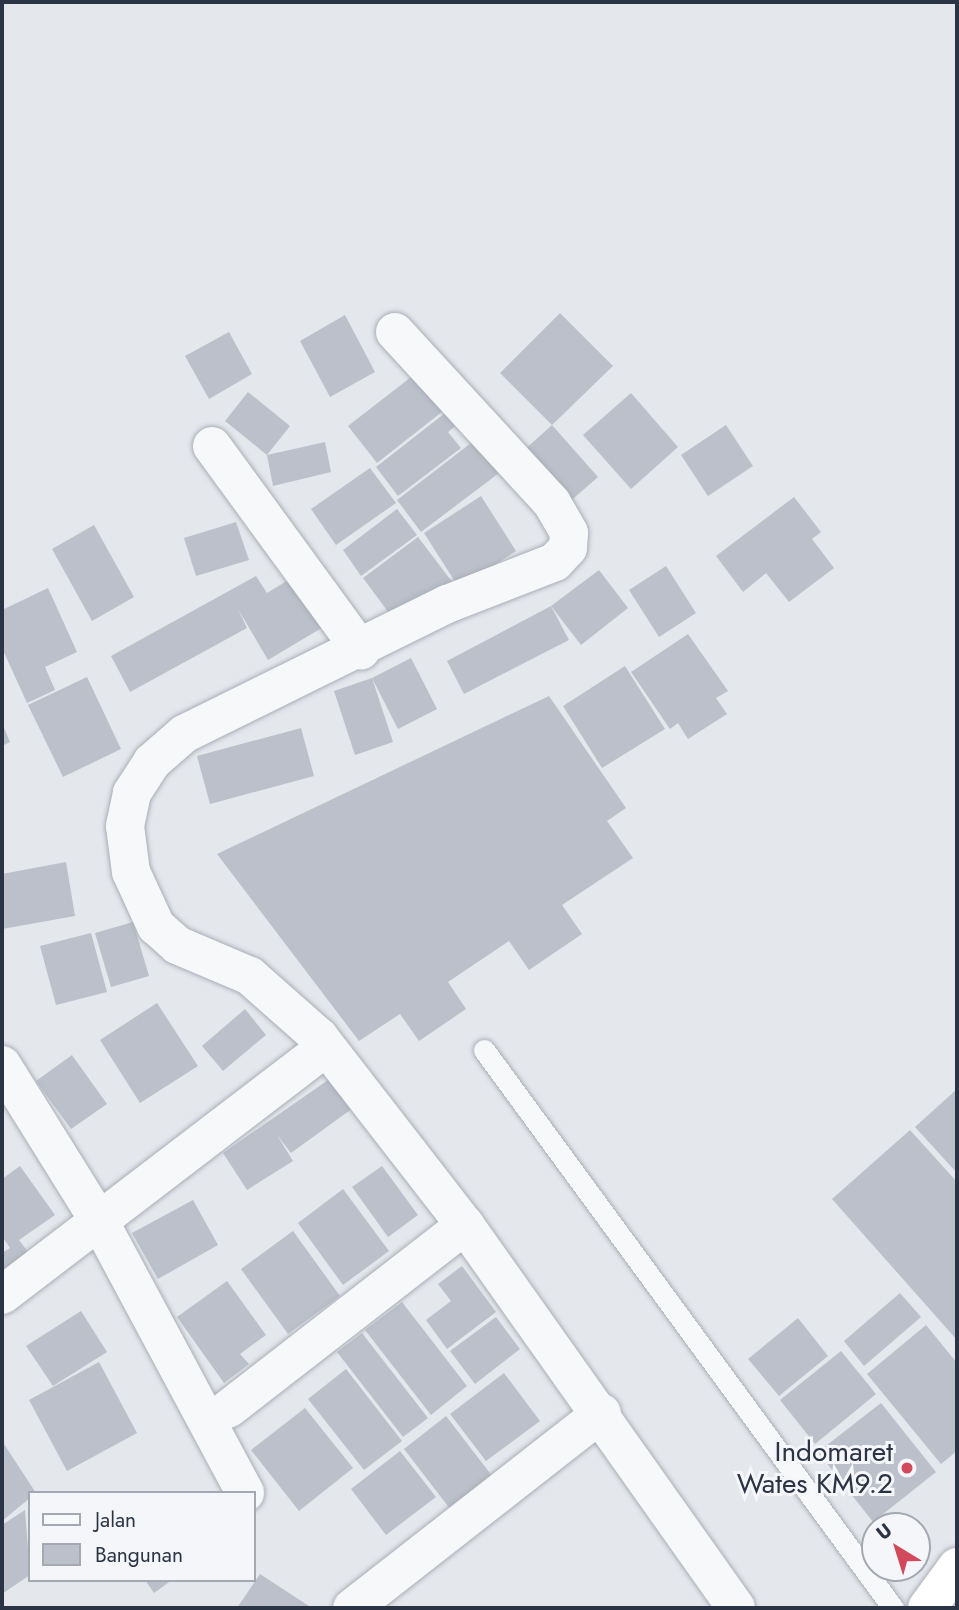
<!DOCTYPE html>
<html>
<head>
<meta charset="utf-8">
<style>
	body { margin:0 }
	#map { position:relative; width:959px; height:1610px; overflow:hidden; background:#e4e7ec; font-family:Jost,sans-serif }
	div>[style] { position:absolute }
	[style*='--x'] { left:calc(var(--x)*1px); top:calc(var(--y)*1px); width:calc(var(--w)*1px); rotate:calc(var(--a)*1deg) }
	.building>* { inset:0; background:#bbc0ca }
	.roads { filter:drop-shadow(0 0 2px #a9aeb7) drop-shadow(0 0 2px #a9aeb7) }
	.lane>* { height:21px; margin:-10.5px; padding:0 10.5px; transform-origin:10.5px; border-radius:10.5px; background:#f7f8fa }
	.street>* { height:38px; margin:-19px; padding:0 19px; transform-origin:19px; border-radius:19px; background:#f7f8fa }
	.highway>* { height:38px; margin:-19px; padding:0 19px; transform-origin:19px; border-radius:19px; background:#fff }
	.dots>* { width:19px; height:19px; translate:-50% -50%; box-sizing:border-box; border:4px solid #f4f6f9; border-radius:50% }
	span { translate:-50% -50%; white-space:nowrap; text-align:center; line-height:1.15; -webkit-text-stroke:6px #f4f6f9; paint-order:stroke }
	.poi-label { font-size:28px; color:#2b3445 }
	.right { translate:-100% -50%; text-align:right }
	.frame { position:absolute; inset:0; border:4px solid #2b3445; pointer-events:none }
	.legend { position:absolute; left:28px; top:1491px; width:228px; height:91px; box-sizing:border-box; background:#f4f6f9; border:2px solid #a4a8b1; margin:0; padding:9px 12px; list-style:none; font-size:21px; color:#2b3445 }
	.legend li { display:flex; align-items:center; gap:14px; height:35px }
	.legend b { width:35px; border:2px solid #a4a8b1 }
	.north { position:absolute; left:861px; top:1512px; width:70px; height:70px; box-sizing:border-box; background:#f4f6f9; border:2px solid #a4a8b1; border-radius:50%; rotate:322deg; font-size:19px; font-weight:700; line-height:28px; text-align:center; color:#2b3445 }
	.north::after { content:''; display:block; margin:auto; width:24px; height:32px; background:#d1495b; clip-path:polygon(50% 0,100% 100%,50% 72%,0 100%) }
</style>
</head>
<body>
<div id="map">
	<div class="building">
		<div style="clip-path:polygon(560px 313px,613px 366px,552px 425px,500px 373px)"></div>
		<div style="clip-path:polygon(345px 315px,375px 372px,330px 397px,300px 341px)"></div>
		<div style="clip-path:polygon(229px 332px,252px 374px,209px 399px,185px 356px)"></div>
		<div style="clip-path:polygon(424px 367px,452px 404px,377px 463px,348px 426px)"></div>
		<div style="clip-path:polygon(248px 392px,290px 426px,267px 455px,225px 421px)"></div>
		<div style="clip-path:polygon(631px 393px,678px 447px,631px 489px,583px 435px)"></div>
		<div style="clip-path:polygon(458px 403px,468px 416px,448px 432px,461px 448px,398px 496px,376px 467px)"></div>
		<div style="clip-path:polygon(552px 425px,598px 477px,567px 504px,521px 453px)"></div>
		<div style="clip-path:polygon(726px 425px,753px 466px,708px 496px,681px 455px)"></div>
		<div style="clip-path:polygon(475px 440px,499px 473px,421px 532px,397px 500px)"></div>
		<div style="clip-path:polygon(325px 442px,331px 472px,273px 486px,267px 455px)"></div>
		<div style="clip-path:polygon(370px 468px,396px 503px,336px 545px,311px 509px)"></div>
		<div style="clip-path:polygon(481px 496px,516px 551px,459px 588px,424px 533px)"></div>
		<div style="clip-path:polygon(794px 497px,821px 532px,812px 539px,834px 568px,789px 602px,766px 573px,743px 592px,716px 556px)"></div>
		<div style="clip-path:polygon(397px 509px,417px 535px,361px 576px,343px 550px)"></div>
		<div style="clip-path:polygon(236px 522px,249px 560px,196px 576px,184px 538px)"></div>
		<div style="clip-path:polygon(94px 525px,134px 597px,92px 621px,52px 549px)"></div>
		<div style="clip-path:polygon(418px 537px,453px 583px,397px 624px,363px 578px)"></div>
		<div style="clip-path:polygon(666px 566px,696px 613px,659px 637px,629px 590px)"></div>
		<div style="clip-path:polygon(599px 570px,628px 608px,581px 645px,551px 606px)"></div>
		<div style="clip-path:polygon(256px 576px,267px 593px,295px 576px,325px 626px,268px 660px,238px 609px,247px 628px,130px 692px,111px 656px)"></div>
		<div style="clip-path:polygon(48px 588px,77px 652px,45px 667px,55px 690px,27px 703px,2px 648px,2px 610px)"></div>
		<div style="clip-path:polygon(551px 606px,569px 640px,464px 694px,447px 661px)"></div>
		<div style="clip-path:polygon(688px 634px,728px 691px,716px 698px,727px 714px,688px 739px,678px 723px,670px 729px,631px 672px)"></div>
		<div style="clip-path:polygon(411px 658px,437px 709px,398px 729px,372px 678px)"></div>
		<div style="clip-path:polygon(625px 666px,665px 729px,602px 768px,563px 706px)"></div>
		<div style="clip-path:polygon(87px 677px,121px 749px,63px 777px,28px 705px)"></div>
		<div style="clip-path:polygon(372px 678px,393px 742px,355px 755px,334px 691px)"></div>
		<div style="clip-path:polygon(549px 696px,626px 808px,607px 821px,633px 858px,562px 905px,582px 934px,529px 970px,509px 941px,448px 982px,466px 1009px,419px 1041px,400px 1014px,359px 1041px,217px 854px)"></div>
		<div style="clip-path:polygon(2px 723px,10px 742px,2px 746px)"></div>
		<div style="clip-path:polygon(301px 728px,314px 776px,210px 804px,197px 756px)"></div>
		<div style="clip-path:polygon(66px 862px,75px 916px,2px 929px,2px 874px)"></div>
		<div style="clip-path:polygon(133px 922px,149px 976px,111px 987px,95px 933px)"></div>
		<div style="clip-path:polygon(91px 933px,107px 992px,56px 1005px,40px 946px)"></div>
		<div style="clip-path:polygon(157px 1003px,198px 1066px,140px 1103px,100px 1040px)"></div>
		<div style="clip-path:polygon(245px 1009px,266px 1035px,223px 1071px,202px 1046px)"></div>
		<div style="clip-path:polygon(72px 1055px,107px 1104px,71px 1129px,36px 1081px)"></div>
		<div style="clip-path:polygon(331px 1078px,353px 1108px,291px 1153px,277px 1135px,293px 1161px,247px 1190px,223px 1153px)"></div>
		<div style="clip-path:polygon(957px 1089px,957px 1173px,915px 1127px)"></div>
		<div style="clip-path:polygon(910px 1130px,957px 1182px,957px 1340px,832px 1199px)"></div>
		<div style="clip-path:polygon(20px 1166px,55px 1215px,19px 1240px,34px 1260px,2px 1272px,2px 1253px,10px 1248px,2px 1236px,2px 1179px)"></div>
		<div style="clip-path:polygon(382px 1166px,418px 1215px,388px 1237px,352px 1187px)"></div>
		<div style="clip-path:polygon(343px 1189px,389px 1251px,343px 1285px,298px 1223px)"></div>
		<div style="clip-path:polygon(193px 1200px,218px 1245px,158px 1279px,132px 1233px)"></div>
		<div style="clip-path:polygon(293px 1231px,340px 1296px,288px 1334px,241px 1269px)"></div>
		<div style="clip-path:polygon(462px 1266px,496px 1312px,447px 1349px,426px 1320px,451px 1301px,438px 1284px)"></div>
		<div style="clip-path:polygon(227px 1281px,266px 1335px,240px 1354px,249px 1364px,224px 1383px,177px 1317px)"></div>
		<div style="clip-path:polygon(900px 1293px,921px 1317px,864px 1366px,844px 1341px)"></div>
		<div style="clip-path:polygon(402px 1302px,467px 1386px,431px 1415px,365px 1330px)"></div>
		<div style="clip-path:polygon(81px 1311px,107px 1352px,53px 1386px,26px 1346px)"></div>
		<div style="clip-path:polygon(496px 1317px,520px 1349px,475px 1384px,450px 1351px)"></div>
		<div style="clip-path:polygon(798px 1318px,828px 1356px,779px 1396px,748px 1359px)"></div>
		<div style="clip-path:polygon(926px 1325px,957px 1363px,957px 1451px,941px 1464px,867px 1374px)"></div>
		<div style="clip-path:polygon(362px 1333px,428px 1418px,403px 1437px,337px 1352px)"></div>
		<div style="clip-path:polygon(841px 1351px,876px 1394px,815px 1444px,780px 1400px)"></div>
		<div style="clip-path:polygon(99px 1362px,137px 1433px,67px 1471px,29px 1400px)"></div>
		<div style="clip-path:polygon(346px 1369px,402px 1441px,364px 1470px,308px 1399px)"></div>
		<div style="clip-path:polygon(504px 1373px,540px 1421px,486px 1461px,450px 1414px)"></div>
		<div style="clip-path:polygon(881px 1403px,936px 1472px,873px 1522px,818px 1452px)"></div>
		<div style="clip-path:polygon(305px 1408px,353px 1468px,299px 1511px,251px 1450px)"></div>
		<div style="clip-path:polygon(446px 1416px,496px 1481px,454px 1514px,404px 1449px)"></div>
		<div style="clip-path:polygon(2px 1441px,36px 1493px,2px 1521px)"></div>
		<div style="clip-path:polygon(400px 1451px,436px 1497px,386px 1535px,351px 1489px)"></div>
		<div style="clip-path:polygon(25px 1510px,30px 1575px,2px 1594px,2px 1525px)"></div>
		<div style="clip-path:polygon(260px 1574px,312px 1608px,237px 1608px)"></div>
		<div style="clip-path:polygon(145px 1580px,172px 1580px,154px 1593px)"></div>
	</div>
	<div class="roads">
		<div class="lane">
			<div style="--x:484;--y:1050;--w:692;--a:53.76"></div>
		</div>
		<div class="street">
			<div style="--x:395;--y:332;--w:232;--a:47.4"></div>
			<div style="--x:552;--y:503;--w:34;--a:60"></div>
			<div style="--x:569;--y:533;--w:15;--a:94"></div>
			<div style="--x:568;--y:548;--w:19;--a:133"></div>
			<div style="--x:555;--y:562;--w:116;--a:158.7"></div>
			<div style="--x:447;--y:604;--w:293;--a:153.7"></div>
			<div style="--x:184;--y:734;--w:43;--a:138.8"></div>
			<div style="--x:152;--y:762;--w:37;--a:123"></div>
			<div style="--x:132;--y:793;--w:34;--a:102"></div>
			<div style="--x:125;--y:826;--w:46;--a:82.6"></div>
			<div style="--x:131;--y:872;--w:60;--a:65.2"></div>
			<div style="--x:156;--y:926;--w:28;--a:42"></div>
			<div style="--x:177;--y:945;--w:79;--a:23"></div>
			<div style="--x:250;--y:976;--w:92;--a:41.5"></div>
			<div style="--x:319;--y:1037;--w:238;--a:52.2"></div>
			<div style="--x:465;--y:1225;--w:469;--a:54.7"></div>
			<div style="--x:212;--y:446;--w:253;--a:53.9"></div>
			<div style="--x:2;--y:1065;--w:187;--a:58.1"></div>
			<div style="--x:101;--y:1224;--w:305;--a:61.8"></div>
			<div style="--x:2;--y:1295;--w:408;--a:-37.4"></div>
			<div style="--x:228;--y:1409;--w:300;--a:-37.8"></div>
			<div style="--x:352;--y:1608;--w:317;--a:-38"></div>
		</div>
		<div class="highway">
			<div style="--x:927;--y:1608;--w:51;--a:-53.8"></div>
		</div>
	</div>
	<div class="dots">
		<div style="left:907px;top:1468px;background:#d1495b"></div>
	</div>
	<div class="poi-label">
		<span class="right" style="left:893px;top:1468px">Indomaret<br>Wates KM9.2</span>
	</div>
	<div class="frame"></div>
	<ul class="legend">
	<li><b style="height:9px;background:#f7f8fa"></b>Jalan</li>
	<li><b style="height:19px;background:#bbc0ca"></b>Bangunan</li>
	</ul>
	<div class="north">U</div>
</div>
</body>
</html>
